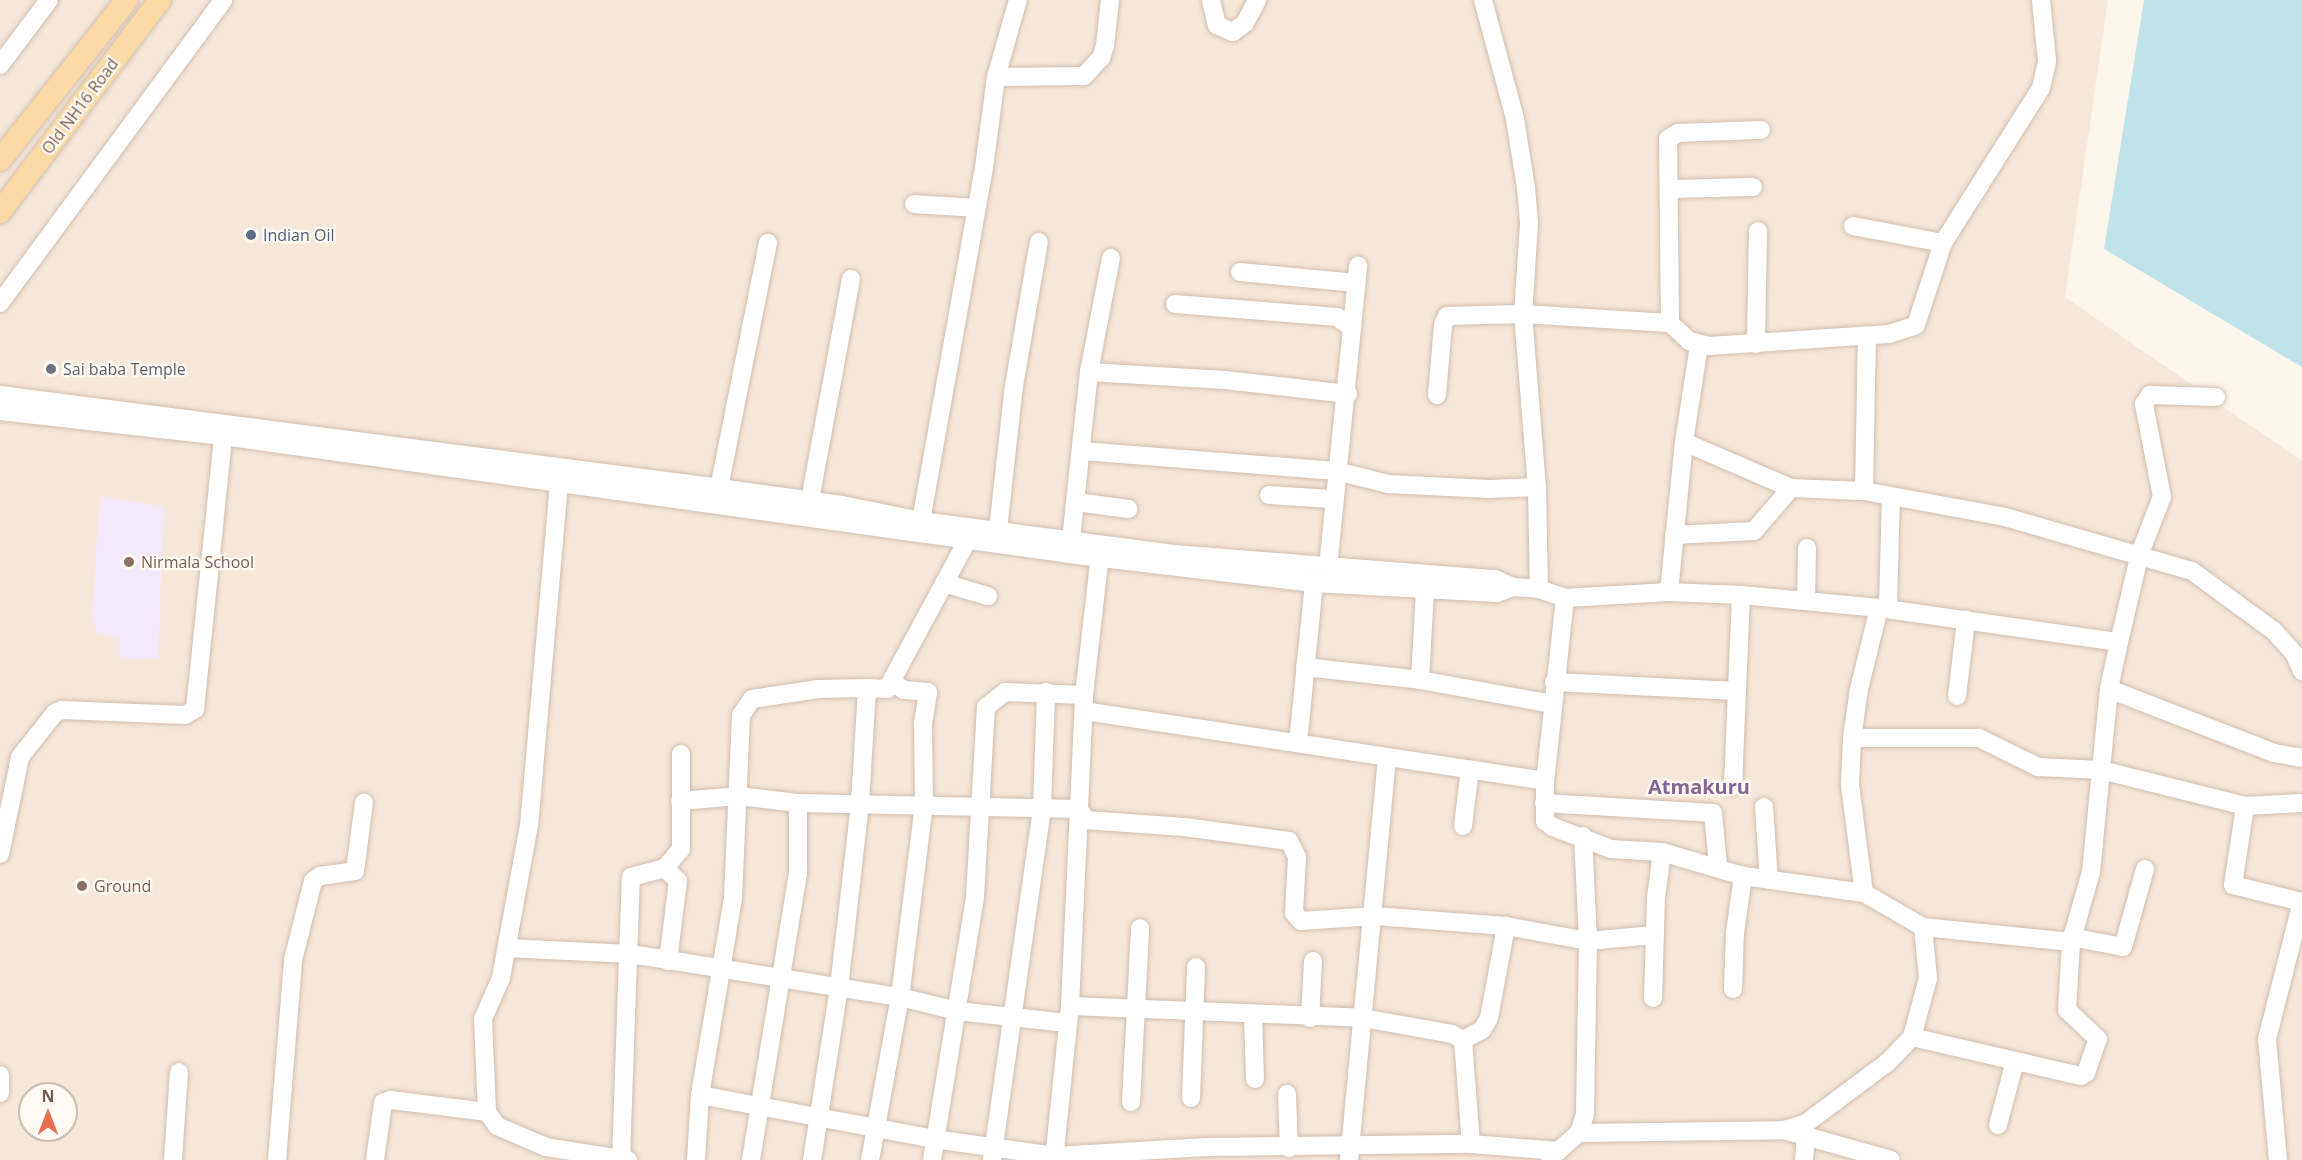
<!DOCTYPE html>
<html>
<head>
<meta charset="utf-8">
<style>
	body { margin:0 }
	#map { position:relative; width:2302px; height:1160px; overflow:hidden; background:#fdf6ec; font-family:"Open Sans",sans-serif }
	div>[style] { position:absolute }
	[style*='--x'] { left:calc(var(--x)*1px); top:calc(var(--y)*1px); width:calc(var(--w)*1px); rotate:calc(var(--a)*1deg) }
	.residential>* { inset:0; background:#f5e8da }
	.education>* { inset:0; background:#f3e8fa }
	.water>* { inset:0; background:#bfe3e8 }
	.roads { filter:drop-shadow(0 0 2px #d1beb0) drop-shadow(0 0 2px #d1beb0) }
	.minor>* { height:18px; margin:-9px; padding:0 9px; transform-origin:9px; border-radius:9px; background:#fff }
	.major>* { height:22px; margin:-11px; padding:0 11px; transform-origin:11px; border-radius:11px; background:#fbd9a5 }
	.dots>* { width:16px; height:16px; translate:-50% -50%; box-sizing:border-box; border:3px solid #fffaf3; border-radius:50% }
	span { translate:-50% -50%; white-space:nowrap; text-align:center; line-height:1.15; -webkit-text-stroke:4.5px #fffaf3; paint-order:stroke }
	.street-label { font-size:16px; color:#7a5c4d }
	.service-label { font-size:16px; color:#4e5e75 }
	.left { translate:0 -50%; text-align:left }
	.worship-label { font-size:16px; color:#5b616d }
	.education-label { font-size:16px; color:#785e54 }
	.quarter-label { font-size:20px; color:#846695; font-weight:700 }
	.north { position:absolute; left:18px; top:1082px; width:60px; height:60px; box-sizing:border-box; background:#fffaf3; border:2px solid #cabbb1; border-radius:50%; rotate:0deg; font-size:16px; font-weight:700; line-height:24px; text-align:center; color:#7a5c4d }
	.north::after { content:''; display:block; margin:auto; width:21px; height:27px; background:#e76f51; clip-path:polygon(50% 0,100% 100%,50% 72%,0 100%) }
</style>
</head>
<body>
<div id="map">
	<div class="residential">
		<div style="clip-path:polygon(evenodd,0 0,2108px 0,2065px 297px,2302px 461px,2302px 1160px,0 1160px,0 0,30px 1094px,66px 1094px,66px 1130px,30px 1130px,30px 1094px)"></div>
	</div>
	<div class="education">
		<div style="clip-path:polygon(100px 496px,164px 507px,158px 659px,119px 659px,120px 638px,98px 634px,92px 617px)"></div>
	</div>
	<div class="water">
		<div style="clip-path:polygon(2144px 0,2302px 0,2302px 367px,2104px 249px)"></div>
	</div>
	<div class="roads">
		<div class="minor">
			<div style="--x:1211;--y:0;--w:26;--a:77"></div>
			<div style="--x:1217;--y:25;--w:17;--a:24"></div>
			<div style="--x:1233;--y:32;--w:15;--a:-37"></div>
			<div style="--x:1245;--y:23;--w:26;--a:-62"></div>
			<div style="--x:1483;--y:0;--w:123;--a:74.9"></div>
			<div style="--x:1515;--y:119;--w:70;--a:80.9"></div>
			<div style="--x:1526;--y:188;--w:36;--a:85"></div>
			<div style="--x:1529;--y:224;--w:90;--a:93.8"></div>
			<div style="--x:1523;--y:314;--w:174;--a:85.4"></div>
			<div style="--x:1537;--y:487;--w:102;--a:88.9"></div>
			<div style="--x:0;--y:65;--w:81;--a:-53"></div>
			<div style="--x:996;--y:77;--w:88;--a:-0.7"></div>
			<div style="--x:1084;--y:76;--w:25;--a:-47"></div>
			<div style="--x:1101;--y:58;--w:13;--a:-72"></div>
			<div style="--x:1105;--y:46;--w:46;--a:-83.8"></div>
			<div style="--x:1669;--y:189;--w:84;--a:-1.4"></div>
			<div style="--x:914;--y:204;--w:62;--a:3.7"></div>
			<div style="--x:1853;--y:226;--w:92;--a:10.7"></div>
			<div style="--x:1240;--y:272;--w:117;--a:5.4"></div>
			<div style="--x:0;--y:303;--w:376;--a:-53.6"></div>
			<div style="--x:1175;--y:304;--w:163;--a:4.6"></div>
			<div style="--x:1337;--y:317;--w:19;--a:36"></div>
			<div style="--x:1670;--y:323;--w:184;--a:-90.6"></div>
			<div style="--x:1668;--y:139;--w:12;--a:-31"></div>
			<div style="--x:1678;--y:133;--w:83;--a:-2.1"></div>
			<div style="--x:1756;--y:344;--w:113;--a:-89"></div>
			<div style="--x:1089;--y:372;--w:136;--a:3.4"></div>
			<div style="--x:1225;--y:380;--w:124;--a:6.5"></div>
			<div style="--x:0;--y:395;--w:711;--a:7.35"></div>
			<div style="--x:705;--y:486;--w:138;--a:7.9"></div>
			<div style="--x:842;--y:505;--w:81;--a:11.4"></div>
			<div style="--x:921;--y:521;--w:255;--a:7.4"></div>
			<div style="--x:1174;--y:554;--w:322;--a:4.5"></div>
			<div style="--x:1495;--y:579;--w:20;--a:24"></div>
			<div style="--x:1437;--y:395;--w:70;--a:-85.1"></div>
			<div style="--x:1443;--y:325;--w:10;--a:-66"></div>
			<div style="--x:1447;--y:316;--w:76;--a:-1.5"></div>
			<div style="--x:1523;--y:314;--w:147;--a:3.5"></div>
			<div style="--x:1670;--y:323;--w:26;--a:43"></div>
			<div style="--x:1689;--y:341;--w:21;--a:14"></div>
			<div style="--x:1709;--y:346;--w:180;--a:-3.8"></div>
			<div style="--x:1889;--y:334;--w:28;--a:-18"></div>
			<div style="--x:1916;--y:325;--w:86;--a:-71.8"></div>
			<div style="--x:1943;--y:243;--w:183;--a:-57.7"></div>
			<div style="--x:2041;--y:88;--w:28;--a:-77"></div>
			<div style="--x:2047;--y:61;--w:61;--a:-95.6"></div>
			<div style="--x:0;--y:411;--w:224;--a:6.4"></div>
			<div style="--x:223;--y:436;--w:861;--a:7.94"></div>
			<div style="--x:1076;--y:555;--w:240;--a:6.7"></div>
			<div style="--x:1314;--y:583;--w:183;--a:3.1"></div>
			<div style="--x:1497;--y:593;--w:17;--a:-21"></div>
			<div style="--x:1513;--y:587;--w:26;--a:4"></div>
			<div style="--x:1539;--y:589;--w:28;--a:19"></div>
			<div style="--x:1565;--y:598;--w:104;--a:-3.3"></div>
			<div style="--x:1669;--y:592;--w:72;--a:2.4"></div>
			<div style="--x:1741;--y:595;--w:139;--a:5.4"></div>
			<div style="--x:1879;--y:608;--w:242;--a:8.1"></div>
			<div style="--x:1684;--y:442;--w:116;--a:23.3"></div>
			<div style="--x:1791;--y:488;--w:73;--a:2.4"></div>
			<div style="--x:1864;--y:491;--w:143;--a:10.4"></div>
			<div style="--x:2005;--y:517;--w:195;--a:16.1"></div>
			<div style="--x:2192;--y:571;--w:102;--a:36.2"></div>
			<div style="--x:2274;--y:631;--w:30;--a:48"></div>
			<div style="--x:2294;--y:653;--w:20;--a:66"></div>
			<div style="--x:1082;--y:451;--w:255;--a:4.5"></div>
			<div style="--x:1336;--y:471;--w:54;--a:14"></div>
			<div style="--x:1388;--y:484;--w:101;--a:2.8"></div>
			<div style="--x:1489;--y:489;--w:48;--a:-2.4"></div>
			<div style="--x:560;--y:472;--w:354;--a:95"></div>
			<div style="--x:529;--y:825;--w:156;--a:100.4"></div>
			<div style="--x:501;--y:978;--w:45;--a:113.7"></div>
			<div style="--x:483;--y:1019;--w:93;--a:87.5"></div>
			<div style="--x:487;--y:1112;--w:17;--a:54"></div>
			<div style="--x:497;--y:1126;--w:53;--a:23.2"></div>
			<div style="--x:546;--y:1147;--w:83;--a:9"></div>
			<div style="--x:719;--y:488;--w:250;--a:-78.7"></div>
			<div style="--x:1864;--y:491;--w:155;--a:-88.9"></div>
			<div style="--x:1269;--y:495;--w:63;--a:3.6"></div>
			<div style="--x:810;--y:500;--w:225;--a:-79.5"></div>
			<div style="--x:1077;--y:502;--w:52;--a:7.7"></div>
			<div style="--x:921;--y:521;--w:359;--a:-79.9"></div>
			<div style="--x:984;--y:168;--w:92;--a:-82.5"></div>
			<div style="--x:996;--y:77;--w:80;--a:-74.1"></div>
			<div style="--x:998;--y:530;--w:145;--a:-83.7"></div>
			<div style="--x:1014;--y:386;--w:146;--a:-80.2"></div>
			<div style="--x:1674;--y:535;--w:80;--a:-2.9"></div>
			<div style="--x:1754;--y:531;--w:57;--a:-49.3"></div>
			<div style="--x:1071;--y:540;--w:169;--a:-83.9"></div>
			<div style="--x:1089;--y:372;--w:116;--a:-79.1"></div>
			<div style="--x:1328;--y:568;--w:304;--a:-84.3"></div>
			<div style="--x:944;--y:583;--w:46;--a:16.5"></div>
			<div style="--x:1669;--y:592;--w:151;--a:-84.3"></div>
			<div style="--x:1684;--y:442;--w:98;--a:-81.2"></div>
			<div style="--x:1565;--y:598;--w:184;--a:96.2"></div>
			<div style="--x:1545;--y:781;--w:40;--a:90"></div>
			<div style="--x:1545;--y:821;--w:10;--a:37"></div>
			<div style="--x:1553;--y:827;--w:62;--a:20.8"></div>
			<div style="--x:1611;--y:849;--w:51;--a:3.4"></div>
			<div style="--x:1662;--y:852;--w:84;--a:16.5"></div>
			<div style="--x:1743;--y:876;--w:122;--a:8"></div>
			<div style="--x:1864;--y:893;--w:68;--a:30"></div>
			<div style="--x:1923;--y:927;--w:149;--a:5.8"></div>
			<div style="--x:2071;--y:942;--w:73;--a:-74.1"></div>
			<div style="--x:2091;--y:872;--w:184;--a:-84.4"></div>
			<div style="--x:2109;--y:689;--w:48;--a:-78"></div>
			<div style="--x:2119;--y:642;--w:91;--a:-76.7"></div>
			<div style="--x:2140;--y:553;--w:60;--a:-68.6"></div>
			<div style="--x:2162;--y:497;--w:95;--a:-101"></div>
			<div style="--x:2144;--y:404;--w:11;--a:-56"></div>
			<div style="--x:2150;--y:395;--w:66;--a:1.7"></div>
			<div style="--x:1806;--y:600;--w:52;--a:-88.9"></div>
			<div style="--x:1305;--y:667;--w:116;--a:6.4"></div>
			<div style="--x:1420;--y:680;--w:134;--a:10.3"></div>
			<div style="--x:1420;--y:680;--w:90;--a:-86.8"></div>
			<div style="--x:1554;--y:682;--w:183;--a:2.8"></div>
			<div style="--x:2109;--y:689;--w:177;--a:21.2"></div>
			<div style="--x:2274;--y:753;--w:28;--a:10"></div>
			<div style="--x:1957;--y:696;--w:77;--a:-83.2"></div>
			<div style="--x:1084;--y:711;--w:466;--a:8.6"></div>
			<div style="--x:1852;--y:738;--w:127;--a:0"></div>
			<div style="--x:1979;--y:738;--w:66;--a:26.2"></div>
			<div style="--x:2038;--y:767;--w:63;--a:2.7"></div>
			<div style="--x:2101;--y:770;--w:148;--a:14"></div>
			<div style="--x:2245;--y:806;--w:57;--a:-3"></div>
			<div style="--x:1298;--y:743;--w:161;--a:-84.3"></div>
			<div style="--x:1733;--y:786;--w:191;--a:-87.6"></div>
			<div style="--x:680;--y:801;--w:59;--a:-4.8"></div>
			<div style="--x:739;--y:796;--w:59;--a:6.8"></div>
			<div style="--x:798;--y:803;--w:281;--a:1.2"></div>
			<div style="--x:1079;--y:809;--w:13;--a:58"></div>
			<div style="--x:1086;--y:820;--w:98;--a:4.1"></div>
			<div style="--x:1184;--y:827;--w:106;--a:7.6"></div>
			<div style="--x:1289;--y:841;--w:18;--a:63"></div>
			<div style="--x:1297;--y:857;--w:56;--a:93.1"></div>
			<div style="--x:1294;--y:913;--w:11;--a:49"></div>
			<div style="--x:1301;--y:921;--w:74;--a:-3.9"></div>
			<div style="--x:1375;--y:916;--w:131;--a:4.4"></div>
			<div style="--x:1506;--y:926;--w:83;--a:10.4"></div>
			<div style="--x:1588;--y:941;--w:66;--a:-5.2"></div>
			<div style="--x:1544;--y:803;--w:169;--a:3.4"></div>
			<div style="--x:1713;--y:813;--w:53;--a:84.6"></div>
			<div style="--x:2245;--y:806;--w:80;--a:98.6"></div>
			<div style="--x:2233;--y:885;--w:71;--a:13.8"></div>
			<div style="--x:1764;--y:807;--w:73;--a:86.1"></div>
			<div style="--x:1463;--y:826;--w:57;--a:-83"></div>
			<div style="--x:0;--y:854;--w:99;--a:-78.3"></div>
			<div style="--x:20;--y:757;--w:56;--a:-51.5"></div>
			<div style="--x:55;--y:713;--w:8;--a:-23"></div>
			<div style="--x:62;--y:710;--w:123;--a:2.3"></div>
			<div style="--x:185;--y:715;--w:12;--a:-31"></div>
			<div style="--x:195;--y:709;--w:284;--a:-84.1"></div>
			<div style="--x:1864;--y:893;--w:109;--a:-97.4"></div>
			<div style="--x:1850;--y:785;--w:47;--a:-87.6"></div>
			<div style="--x:1852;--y:738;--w:49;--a:-81.9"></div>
			<div style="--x:1859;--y:689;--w:83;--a:-76.1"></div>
			<div style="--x:1879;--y:608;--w:9;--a:-18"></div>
			<div style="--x:1888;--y:605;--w:107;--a:-88.4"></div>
			<div style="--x:2071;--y:937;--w:53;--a:10.9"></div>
			<div style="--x:2123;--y:947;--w:81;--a:-74.2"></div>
			<div style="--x:507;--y:948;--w:124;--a:2.8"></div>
			<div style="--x:631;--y:954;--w:272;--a:9.1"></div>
			<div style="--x:900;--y:997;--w:59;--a:13.8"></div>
			<div style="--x:957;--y:1011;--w:111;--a:6.2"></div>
			<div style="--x:668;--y:961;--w:81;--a:-82.9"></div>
			<div style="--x:678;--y:881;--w:18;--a:-135"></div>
			<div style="--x:665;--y:868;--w:25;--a:-50"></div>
			<div style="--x:681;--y:849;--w:95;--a:-90"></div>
			<div style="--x:1733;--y:989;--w:56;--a:-88"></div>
			<div style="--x:1735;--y:933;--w:58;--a:-82"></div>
			<div style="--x:1653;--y:998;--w:100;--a:-88.3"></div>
			<div style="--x:1656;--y:898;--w:46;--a:-82.6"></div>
			<div style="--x:1070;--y:1006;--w:293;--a:2.3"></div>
			<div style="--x:1363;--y:1018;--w:90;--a:10.2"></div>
			<div style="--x:1452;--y:1034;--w:13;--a:29"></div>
			<div style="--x:1463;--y:1040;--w:104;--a:85.6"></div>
			<div style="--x:1253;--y:1015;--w:64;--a:88.2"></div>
			<div style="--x:1310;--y:1018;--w:57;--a:-87"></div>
			<div style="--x:1912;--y:1037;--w:173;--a:13"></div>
			<div style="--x:2081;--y:1076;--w:6;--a:-31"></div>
			<div style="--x:2086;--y:1073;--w:36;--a:-71"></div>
			<div style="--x:2098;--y:1039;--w:42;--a:-136.9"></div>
			<div style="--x:2067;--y:1010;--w:68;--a:-86.6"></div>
			<div style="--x:1463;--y:1040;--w:21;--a:-28"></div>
			<div style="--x:1482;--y:1030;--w:14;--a:-60"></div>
			<div style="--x:1489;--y:1018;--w:94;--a:-79.5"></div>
			<div style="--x:0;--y:1075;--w:18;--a:90"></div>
			<div style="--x:1287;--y:1094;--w:54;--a:87.9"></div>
			<div style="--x:700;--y:1095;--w:238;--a:10.6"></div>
			<div style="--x:934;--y:1139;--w:122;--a:8"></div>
			<div style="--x:1055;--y:1156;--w:152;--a:-3.4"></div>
			<div style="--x:1207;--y:1147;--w:264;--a:-0.7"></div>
			<div style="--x:1471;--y:1144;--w:88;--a:4.5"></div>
			<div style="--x:1191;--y:1098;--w:131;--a:-87.8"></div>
			<div style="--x:1131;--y:1102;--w:174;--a:-87"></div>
			<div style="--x:1998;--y:1125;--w:66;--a:-75.1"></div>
			<div style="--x:1784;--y:1130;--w:111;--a:15.7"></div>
			<div style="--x:1579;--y:1133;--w:205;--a:-0.8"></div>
			<div style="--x:1784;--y:1130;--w:22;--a:-16"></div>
			<div style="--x:1805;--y:1124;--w:104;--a:-36.8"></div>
			<div style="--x:1888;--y:1062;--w:35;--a:-46"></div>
			<div style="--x:1912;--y:1037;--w:61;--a:-74.8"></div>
			<div style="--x:1928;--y:978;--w:51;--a:-95.6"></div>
			<div style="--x:1550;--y:1158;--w:38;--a:-41"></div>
			<div style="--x:1579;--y:1133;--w:20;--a:-72"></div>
			<div style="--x:1585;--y:1114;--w:173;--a:-89"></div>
			<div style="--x:1588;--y:941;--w:105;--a:-92.7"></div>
			<div style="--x:621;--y:1159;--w:282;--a:-88"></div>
			<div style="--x:631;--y:877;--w:35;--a:-15"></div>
			<div style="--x:173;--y:1160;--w:88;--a:-86.1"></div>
			<div style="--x:277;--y:1160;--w:201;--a:-85.4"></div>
			<div style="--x:293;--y:960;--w:81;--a:-75.8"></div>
			<div style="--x:313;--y:881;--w:9;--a:-36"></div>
			<div style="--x:320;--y:876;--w:35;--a:-8"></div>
			<div style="--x:355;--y:871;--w:69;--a:-82.5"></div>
			<div style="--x:375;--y:1160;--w:58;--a:-82"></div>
			<div style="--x:383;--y:1103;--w:9;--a:-21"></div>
			<div style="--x:391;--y:1100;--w:97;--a:7.1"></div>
			<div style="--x:696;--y:1160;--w:65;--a:-86.5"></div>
			<div style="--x:700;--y:1095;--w:200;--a:-80.5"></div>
			<div style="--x:733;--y:898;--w:183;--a:-87.5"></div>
			<div style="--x:741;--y:715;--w:19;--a:-55"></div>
			<div style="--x:752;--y:699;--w:67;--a:-8.6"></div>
			<div style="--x:818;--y:689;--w:49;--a:-1.2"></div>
			<div style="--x:751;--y:1160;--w:292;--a:-80.7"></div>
			<div style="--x:798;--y:872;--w:69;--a:-90"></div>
			<div style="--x:812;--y:1160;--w:174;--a:-81.1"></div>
			<div style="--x:839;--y:988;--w:186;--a:-83.5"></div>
			<div style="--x:860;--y:803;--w:115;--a:-86.5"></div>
			<div style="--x:867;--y:688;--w:20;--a:3"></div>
			<div style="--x:887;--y:689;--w:170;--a:-61.6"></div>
			<div style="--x:870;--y:1160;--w:166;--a:-79.6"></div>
			<div style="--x:900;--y:997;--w:193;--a:-82.9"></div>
			<div style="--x:924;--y:805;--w:81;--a:-90.7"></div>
			<div style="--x:923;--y:724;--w:32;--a:-81"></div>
			<div style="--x:928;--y:692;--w:24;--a:-175"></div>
			<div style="--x:904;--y:690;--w:15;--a:-148"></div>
			<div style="--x:932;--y:1160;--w:266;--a:-80.7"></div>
			<div style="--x:975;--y:897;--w:190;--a:-86.7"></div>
			<div style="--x:986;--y:707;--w:24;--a:-38"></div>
			<div style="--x:1005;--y:692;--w:79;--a:2.2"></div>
			<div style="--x:992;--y:1160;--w:356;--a:-81.9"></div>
			<div style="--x:1042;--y:808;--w:116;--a:-88"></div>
			<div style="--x:1054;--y:1160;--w:155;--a:-84.1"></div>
			<div style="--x:1070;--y:1006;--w:311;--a:-87.4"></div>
			<div style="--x:1084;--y:695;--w:150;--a:-83.5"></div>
			<div style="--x:1349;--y:1160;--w:404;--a:-84.6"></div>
			<div style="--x:1804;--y:1160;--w:24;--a:-85"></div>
			<div style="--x:2278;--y:1160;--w:121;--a:-95.2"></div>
			<div style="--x:2267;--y:1039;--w:141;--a:-75.7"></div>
		</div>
		<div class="major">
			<div style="--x:0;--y:160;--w:204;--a:-51.6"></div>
			<div style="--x:0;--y:212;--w:266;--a:-53"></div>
		</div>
	</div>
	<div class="dots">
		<div style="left:251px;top:235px;background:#5c6f8a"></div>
		<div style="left:51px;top:369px;background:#6b7280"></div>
		<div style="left:129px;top:562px;background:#8d6e63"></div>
		<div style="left:82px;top:886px;background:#8d6e63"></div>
	</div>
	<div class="street-label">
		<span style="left:80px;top:106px;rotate:-53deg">Old NH16 Road</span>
	</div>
	<div class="service-label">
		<span class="left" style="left:263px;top:235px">Indian Oil</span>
	</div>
	<div class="worship-label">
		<span class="left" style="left:63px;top:369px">Sai baba Temple</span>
	</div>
	<div class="education-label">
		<span class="left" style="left:141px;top:562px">Nirmala School</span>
		<span class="left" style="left:94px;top:886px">Ground</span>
	</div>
	<div class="quarter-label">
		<span style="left:1699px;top:786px">Atmakuru</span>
	</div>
	<div class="north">N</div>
</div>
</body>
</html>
